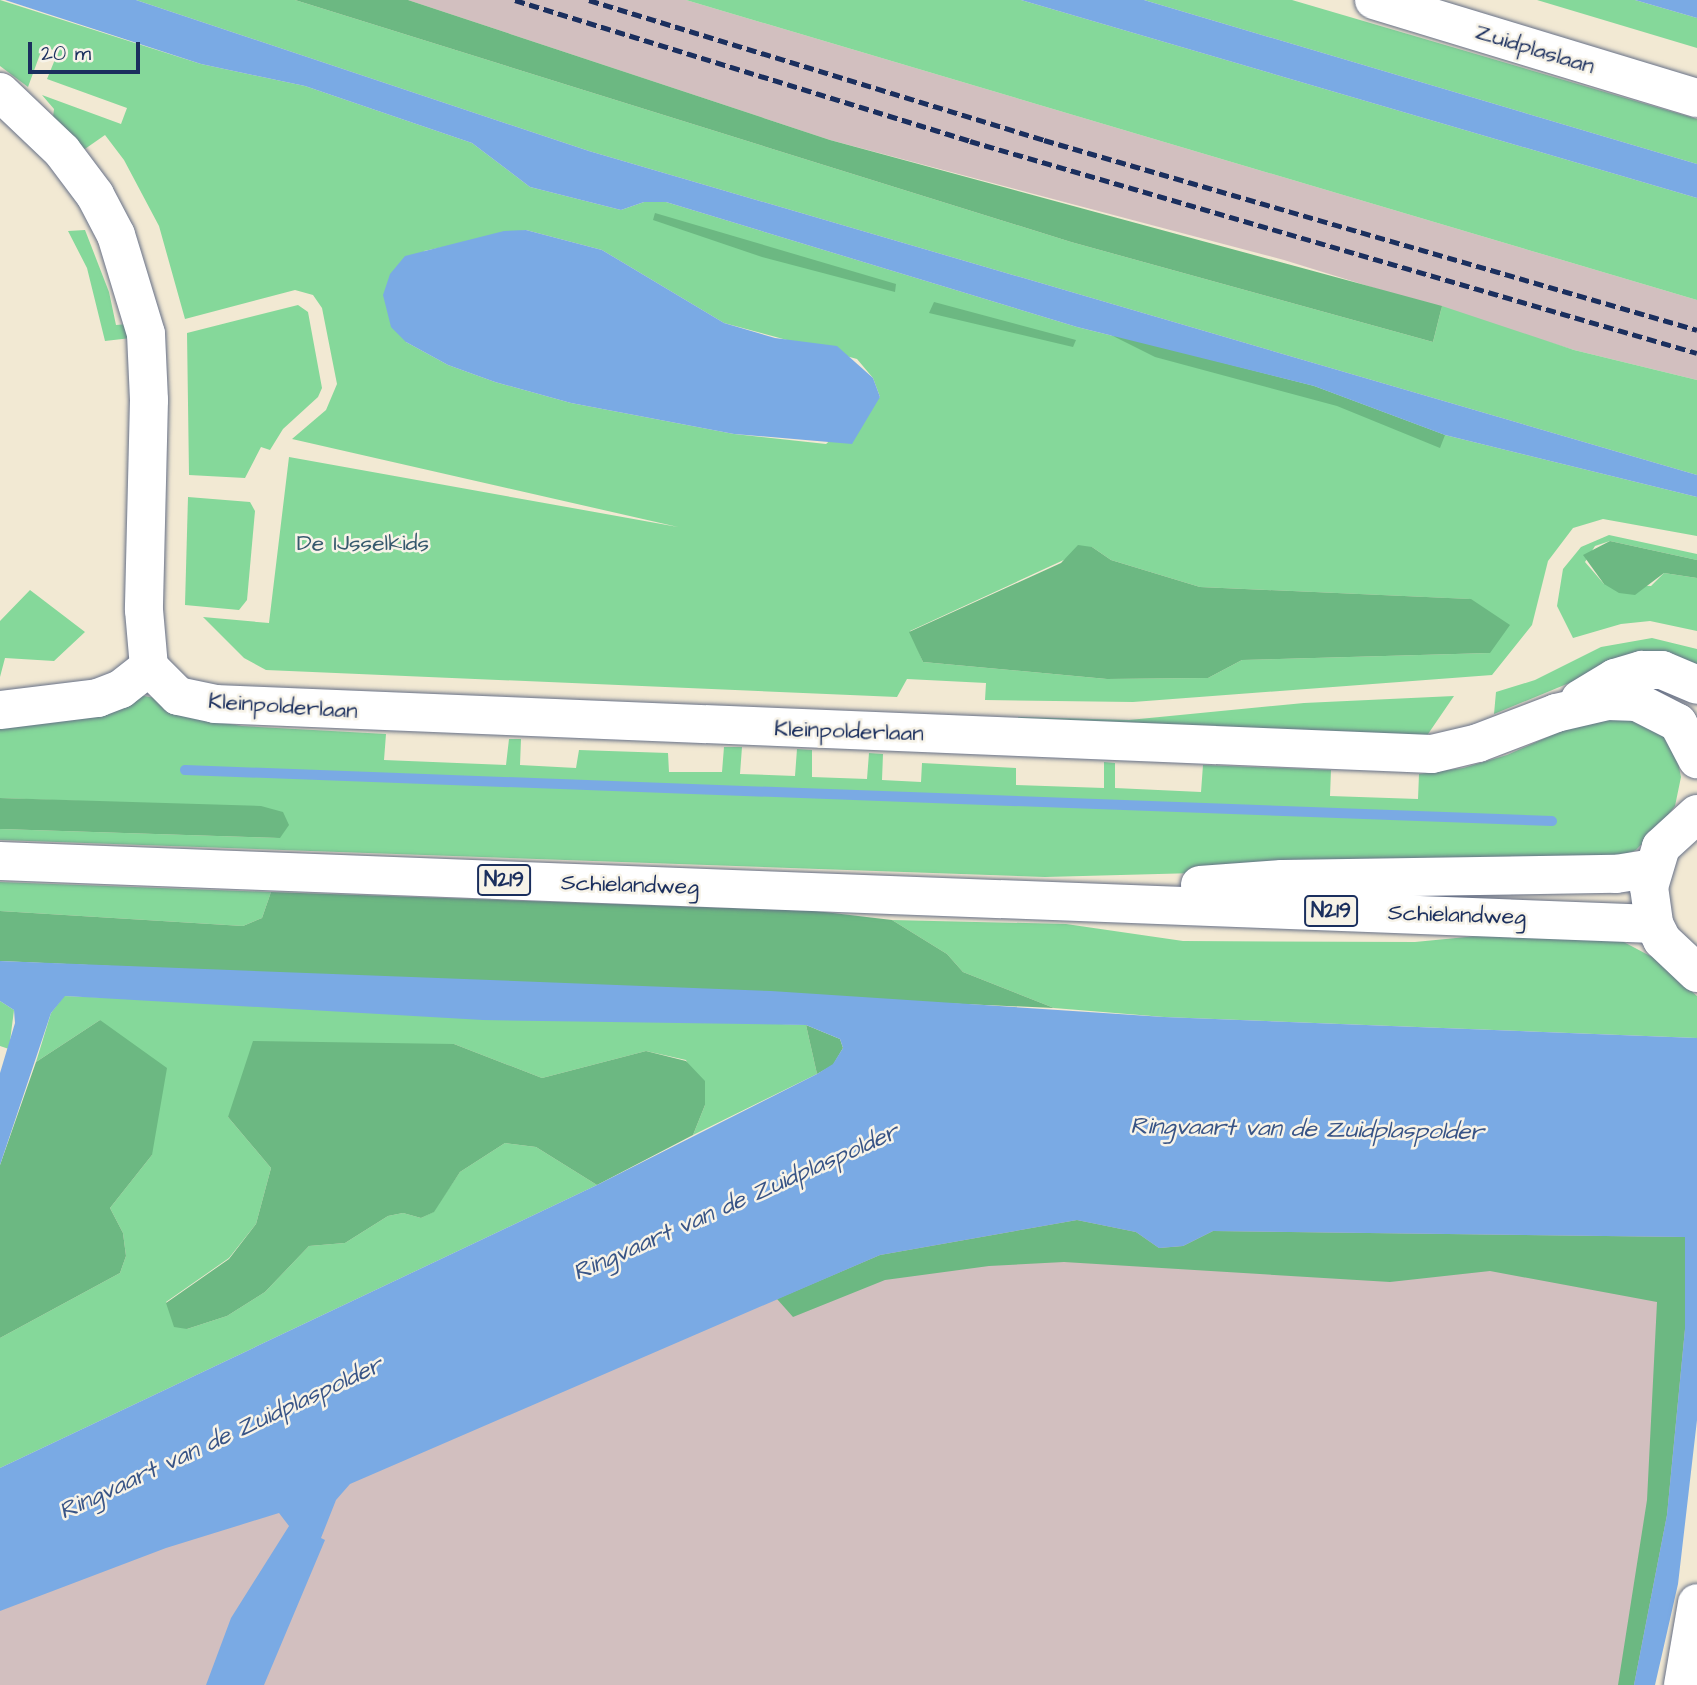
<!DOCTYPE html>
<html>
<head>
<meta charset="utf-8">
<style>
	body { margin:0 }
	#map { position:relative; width:1697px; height:1685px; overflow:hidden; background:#f2e9d3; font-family:"Architects Daughter",sans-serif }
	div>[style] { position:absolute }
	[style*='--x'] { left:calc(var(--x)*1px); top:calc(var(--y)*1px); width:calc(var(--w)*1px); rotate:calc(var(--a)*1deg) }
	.industrial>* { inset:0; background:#d2bfbf }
	.green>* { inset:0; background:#85d89a }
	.forest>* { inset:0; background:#6cb882 }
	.water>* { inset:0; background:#7aaae4 }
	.pier>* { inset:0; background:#f2e9d3 }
	.stream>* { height:10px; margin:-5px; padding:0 5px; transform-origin:5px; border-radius:5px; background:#7aaae4 }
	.roads { filter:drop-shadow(0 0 2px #667087) drop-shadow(0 0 2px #667087) }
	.street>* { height:38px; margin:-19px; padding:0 19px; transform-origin:19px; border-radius:19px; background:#fff }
	.secondary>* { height:38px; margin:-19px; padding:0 19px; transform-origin:19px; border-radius:19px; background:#fff }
	.primary>* { height:38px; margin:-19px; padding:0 19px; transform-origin:19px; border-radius:19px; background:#fff }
	.rail>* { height:5px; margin-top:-2.5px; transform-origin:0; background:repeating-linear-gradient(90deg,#1b2f5e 0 10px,transparent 0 15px) }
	span { translate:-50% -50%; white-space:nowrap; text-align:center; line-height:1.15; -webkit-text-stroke:5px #f7f3e8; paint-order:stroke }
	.shield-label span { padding:2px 5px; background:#f7f3e8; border:2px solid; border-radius:5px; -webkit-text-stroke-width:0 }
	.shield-label { font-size:21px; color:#1b2f5e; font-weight:700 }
	.street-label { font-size:23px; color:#1b2f5e }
	.park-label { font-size:23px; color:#36596d }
	.water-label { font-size:24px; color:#385486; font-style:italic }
	.scale { position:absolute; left:28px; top:42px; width:112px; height:32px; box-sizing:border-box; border:4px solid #1b2f5e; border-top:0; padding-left:9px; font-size:21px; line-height:24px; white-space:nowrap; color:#1b2f5e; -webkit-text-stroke:5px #f7f3e8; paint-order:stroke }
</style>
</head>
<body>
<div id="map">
	<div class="industrial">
		<div style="clip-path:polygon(408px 0,686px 0,1697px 300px,1697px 380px,1574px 350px,1284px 260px,830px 140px)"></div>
		<div style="clip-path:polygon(919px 1202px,1697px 1217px,1697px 1685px,0 1685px,0 1534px)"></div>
	</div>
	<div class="green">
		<div style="clip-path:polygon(evenodd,0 0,201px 64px,305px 86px,472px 143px,530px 187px,621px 210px,644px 202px,666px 202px,1077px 327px,1314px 386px,1445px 435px,1697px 497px,1697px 536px,1603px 519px,1573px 528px,1548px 561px,1532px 625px,1492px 675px,1133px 702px,985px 700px,986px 683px,907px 679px,897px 697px,266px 670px,244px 658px,203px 617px,269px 623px,289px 457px,678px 527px,292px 439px,326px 410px,337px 384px,322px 308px,313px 295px,295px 290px,185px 319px,159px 226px,124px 160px,105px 135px,82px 151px,53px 117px,54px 109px,42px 95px,121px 124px,127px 108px,47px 79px,58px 52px,43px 46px,28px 87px,0 66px,0 0,526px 230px,602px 250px,724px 323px,857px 359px,873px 378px,880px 397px,826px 444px,734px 434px,571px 403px,495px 382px,448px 365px,406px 342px,424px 251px,526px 230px,0 0,1092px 547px,1111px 560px,1200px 587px,1470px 599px,1490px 653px,1242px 660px,1208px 678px,1107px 679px,923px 662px,910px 631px,1092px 547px)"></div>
		<div style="clip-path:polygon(136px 0,295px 0,1071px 242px,1433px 342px,1442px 306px,1574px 350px,1697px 380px,1697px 475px,589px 151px)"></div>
		<div style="clip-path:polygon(686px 0,1021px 0,1697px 198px,1697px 300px)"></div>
		<div style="clip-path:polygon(1144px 0,1292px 0,1697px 119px,1697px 164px)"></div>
		<div style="clip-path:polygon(1537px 0,1635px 0,1697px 18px,1697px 48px)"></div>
		<div style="clip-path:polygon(85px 230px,109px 292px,116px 325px,128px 324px,131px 338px,105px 341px,87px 268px,68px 231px)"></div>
		<div style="clip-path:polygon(298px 305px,308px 312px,322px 388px,318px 397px,283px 429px,270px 450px,261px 447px,245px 478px,189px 475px,187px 333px)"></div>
		<div style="clip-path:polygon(188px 497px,250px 502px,255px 511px,247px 600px,239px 610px,185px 605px)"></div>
		<div style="clip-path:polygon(1609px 535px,1697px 554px,1697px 560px,1610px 541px,1595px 546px,1585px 562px,1604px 584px,1651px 586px,1664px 573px,1697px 578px,1697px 631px,1650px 621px,1621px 624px,1573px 638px,1557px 606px,1563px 569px,1581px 547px)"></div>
		<div style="clip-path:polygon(30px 590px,85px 632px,54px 661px,5px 658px,0 677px,0 621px)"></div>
		<div style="clip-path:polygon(1652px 638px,1697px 649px,1697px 667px,1574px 681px,1494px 714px,1496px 692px,1535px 680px,1601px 647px)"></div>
		<div style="clip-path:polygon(138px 695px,156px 698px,201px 719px,242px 726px,386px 734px,384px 760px,506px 765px,509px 739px,521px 739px,520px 765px,576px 768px,579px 750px,668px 753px,669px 772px,722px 772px,724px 747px,742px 747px,740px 774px,795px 776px,797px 749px,812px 750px,812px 777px,867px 779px,869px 753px,883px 754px,882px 780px,921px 782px,922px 763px,1016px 768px,1016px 785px,1104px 788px,1104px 762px,1115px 763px,1115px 788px,1201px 792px,1203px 765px,1331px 770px,1330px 796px,1418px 799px,1419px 774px,1463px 768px,1507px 755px,1577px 724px,1613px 714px,1643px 719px,1665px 736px,1677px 757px,1681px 777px,1675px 806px,1660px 825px,1636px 850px,1608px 862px,1045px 877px,0 840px,0 829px,280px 838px,79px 801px,0 798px,0 724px)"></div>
		<div style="clip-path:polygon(1454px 696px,1426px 737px,1018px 723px,1018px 717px,1129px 720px,1304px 703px)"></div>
		<div style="clip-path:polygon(0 882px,271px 892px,262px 918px,243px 926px,0 911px)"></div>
		<div style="clip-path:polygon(892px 920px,1066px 924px,1183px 941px,1415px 942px,1549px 929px,1618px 939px,1654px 958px,1697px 996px,1697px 1038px,1164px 1017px,1054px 1008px,963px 972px,947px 954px)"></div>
		<div style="clip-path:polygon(64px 996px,806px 1025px,817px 1074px,693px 1135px,705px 1105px,686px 1060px,646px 1051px,542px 1078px,454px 1044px,228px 1117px,271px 1168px,256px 1224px,229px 1258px,166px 1302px,187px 1329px,227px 1316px,265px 1292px,309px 1246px,345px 1243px,388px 1216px,403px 1213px,421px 1218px,433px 1212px,460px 1172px,505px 1143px,536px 1147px,597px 1185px,0 1468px,0 1338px,120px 1273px,126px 1256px,123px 1233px,110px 1208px,152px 1155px,100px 1020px,36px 1062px,51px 1013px)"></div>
		<div style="clip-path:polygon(0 1001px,14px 1010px,9px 1049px,0 1046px)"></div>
	</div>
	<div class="forest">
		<div style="clip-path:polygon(295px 0,408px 0,830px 140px,1442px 306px,1433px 342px,1071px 242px)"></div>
		<div style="clip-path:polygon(655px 213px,896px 284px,895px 292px,762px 257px,653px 220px)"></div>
		<div style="clip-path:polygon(934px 302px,1076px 340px,1073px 347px,929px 313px)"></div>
		<div style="clip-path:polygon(1107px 333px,1314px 386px,1445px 435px,1440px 448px,1337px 406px,1155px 357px)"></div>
		<div style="clip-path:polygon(1610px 541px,1697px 560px,1697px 578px,1664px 573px,1635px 595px,1619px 593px,1604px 584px,1583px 555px)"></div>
		<div style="clip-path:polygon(1078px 545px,1092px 547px,1111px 560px,1200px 587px,1471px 599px,1510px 625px,1490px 653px,1242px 660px,1208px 678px,1107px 679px,923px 662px,909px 632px,1061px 563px)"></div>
		<div style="clip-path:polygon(0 798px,261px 806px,283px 812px,289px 825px,280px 838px,0 829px)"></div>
		<div style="clip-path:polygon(271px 892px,816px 911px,892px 920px,947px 954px,963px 972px,1054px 1008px,0 961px,0 911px,243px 926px,262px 918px)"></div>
		<div style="clip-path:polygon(100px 1020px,167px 1068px,152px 1155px,110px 1208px,123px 1233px,126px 1256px,120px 1273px,0 1338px,0 1165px,36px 1062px)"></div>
		<div style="clip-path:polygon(806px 1025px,840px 1039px,843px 1048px,833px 1065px,817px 1074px)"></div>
		<div style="clip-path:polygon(253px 1041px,454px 1044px,542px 1078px,646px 1051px,686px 1061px,705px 1081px,705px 1105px,693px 1135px,597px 1185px,536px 1147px,505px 1143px,460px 1172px,434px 1212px,421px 1218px,403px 1213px,388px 1216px,345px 1243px,309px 1246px,265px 1292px,227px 1316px,187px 1329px,174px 1327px,166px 1303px,229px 1259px,256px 1224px,271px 1168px,228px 1117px)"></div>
		<div style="clip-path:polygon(1077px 1220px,1136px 1232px,1159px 1248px,1183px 1246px,1213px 1231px,1685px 1237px,1685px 1329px,1667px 1515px,1634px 1685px,1618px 1685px,1647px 1500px,1657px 1302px,1490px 1271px,1390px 1282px,1064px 1262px,989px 1266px,885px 1280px,793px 1317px,777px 1299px,880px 1255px)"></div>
	</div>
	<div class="water">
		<div style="clip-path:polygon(5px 0,136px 0,589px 151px,1697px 475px,1697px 497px,1445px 435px,1314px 386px,1077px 327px,666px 202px,644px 202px,621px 210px,530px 187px,472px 143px,305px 86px,201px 64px)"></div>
		<div style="clip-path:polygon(1021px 0,1144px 0,1697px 164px,1697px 198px)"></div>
		<div style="clip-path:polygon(1635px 0,1697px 0,1697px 18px)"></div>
		<div style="clip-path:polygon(526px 230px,602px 250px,724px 323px,775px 338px,837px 346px,873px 378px,880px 397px,852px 444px,734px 434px,571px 403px,495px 382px,448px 365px,406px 342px,391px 327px,383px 295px,390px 274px,405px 256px,504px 231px)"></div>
		<div style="clip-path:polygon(0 961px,771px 991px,1164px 1017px,1697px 1038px,1697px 1685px,1634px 1685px,1667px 1515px,1685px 1329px,1685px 1237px,1213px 1231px,1183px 1246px,1159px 1248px,1136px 1232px,1077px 1220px,880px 1255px,350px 1484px,336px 1500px,321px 1538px,325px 1540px,264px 1685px,206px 1685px,231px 1618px,289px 1526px,279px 1513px,166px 1548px,0 1611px,0 1468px,597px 1185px,817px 1074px,833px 1064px,843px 1048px,840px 1039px,806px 1025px,483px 1020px,65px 996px,51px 1013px,0 1165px,0 1073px,15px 1023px,14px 1010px,0 1001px)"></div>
	</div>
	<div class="pier">
		<div style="clip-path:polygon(1697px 1420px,1697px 1685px,1655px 1685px,1678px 1584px)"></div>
	</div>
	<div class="stream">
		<div style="--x:185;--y:770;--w:1368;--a:2.14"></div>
	</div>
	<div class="roads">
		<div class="street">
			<div style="--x:0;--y:92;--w:86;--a:43.6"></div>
			<div style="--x:62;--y:151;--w:55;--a:53.1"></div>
			<div style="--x:95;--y:195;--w:45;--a:62.3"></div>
			<div style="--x:116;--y:235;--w:103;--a:73.1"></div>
			<div style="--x:146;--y:334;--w:66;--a:87.4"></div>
			<div style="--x:149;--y:400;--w:210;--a:91.4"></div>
			<div style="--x:144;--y:610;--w:57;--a:85"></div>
			<div style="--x:149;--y:667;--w:36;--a:142"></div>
			<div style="--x:121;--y:689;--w:25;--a:159"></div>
			<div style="--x:98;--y:698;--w:99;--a:173"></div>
			<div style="--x:149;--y:667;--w:41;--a:45"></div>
			<div style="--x:178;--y:696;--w:38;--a:12"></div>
			<div style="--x:215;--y:704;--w:1218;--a:2.35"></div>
			<div style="--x:1432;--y:754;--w:47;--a:-13.4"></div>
			<div style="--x:1478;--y:743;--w:84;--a:-21"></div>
			<div style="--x:1556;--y:713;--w:53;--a:-13"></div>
			<div style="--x:1608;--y:701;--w:29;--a:2"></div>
			<div style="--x:1637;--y:702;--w:46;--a:27.1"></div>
			<div style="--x:1678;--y:723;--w:41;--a:62.2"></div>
			<div style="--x:1580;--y:699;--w:41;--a:-31"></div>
			<div style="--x:1615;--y:678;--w:28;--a:-17"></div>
			<div style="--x:1642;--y:670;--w:20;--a:0"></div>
			<div style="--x:1662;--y:670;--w:38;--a:23"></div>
		</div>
		<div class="secondary">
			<div style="--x:1374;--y:0;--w:338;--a:16.9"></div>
			<div style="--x:1683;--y:1685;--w:83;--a:-80.3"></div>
		</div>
		<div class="primary">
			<div style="--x:1697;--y:814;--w:49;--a:137.5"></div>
			<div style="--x:1661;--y:847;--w:42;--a:106.7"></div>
			<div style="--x:1649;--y:887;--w:37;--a:82"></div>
			<div style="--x:1654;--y:924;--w:18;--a:63"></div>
			<div style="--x:1662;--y:940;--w:48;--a:43.3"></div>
			<div style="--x:0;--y:861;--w:1655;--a:2.18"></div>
			<div style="--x:1200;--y:885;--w:82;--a:-4.2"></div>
			<div style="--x:1282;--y:879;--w:334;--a:-0.9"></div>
			<div style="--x:1616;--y:874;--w:36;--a:-9"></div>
		</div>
	</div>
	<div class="rail">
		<div style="--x:515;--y:0;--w:476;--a:17.2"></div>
		<div style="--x:970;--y:141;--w:757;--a:16.26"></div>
		<div style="--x:589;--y:0;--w:476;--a:17.1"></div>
		<div style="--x:1044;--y:140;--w:680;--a:16.22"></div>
	</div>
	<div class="shield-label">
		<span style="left:504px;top:880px">N219</span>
		<span style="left:1331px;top:911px">N219</span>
	</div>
	<div class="street-label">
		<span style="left:1535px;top:49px;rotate:17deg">Zuidplaslaan</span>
		<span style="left:283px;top:706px;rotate:4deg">Kleinpolderlaan</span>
		<span style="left:849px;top:731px;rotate:2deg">Kleinpolderlaan</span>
		<span style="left:630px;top:885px;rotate:2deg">Schielandweg</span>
		<span style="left:1457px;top:915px;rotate:2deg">Schielandweg</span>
	</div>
	<div class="park-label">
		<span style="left:363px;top:543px">De IJsselkids</span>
	</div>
	<div class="water-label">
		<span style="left:1307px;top:1130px;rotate:1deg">Ringvaart van de Zuidplaspolder</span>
		<span style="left:736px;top:1203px;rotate:-24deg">Ringvaart van de Zuidplaspolder</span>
		<span style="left:221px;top:1439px;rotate:-25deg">Ringvaart van de Zuidplaspolder</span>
	</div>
	<div class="scale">20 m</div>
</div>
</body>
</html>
